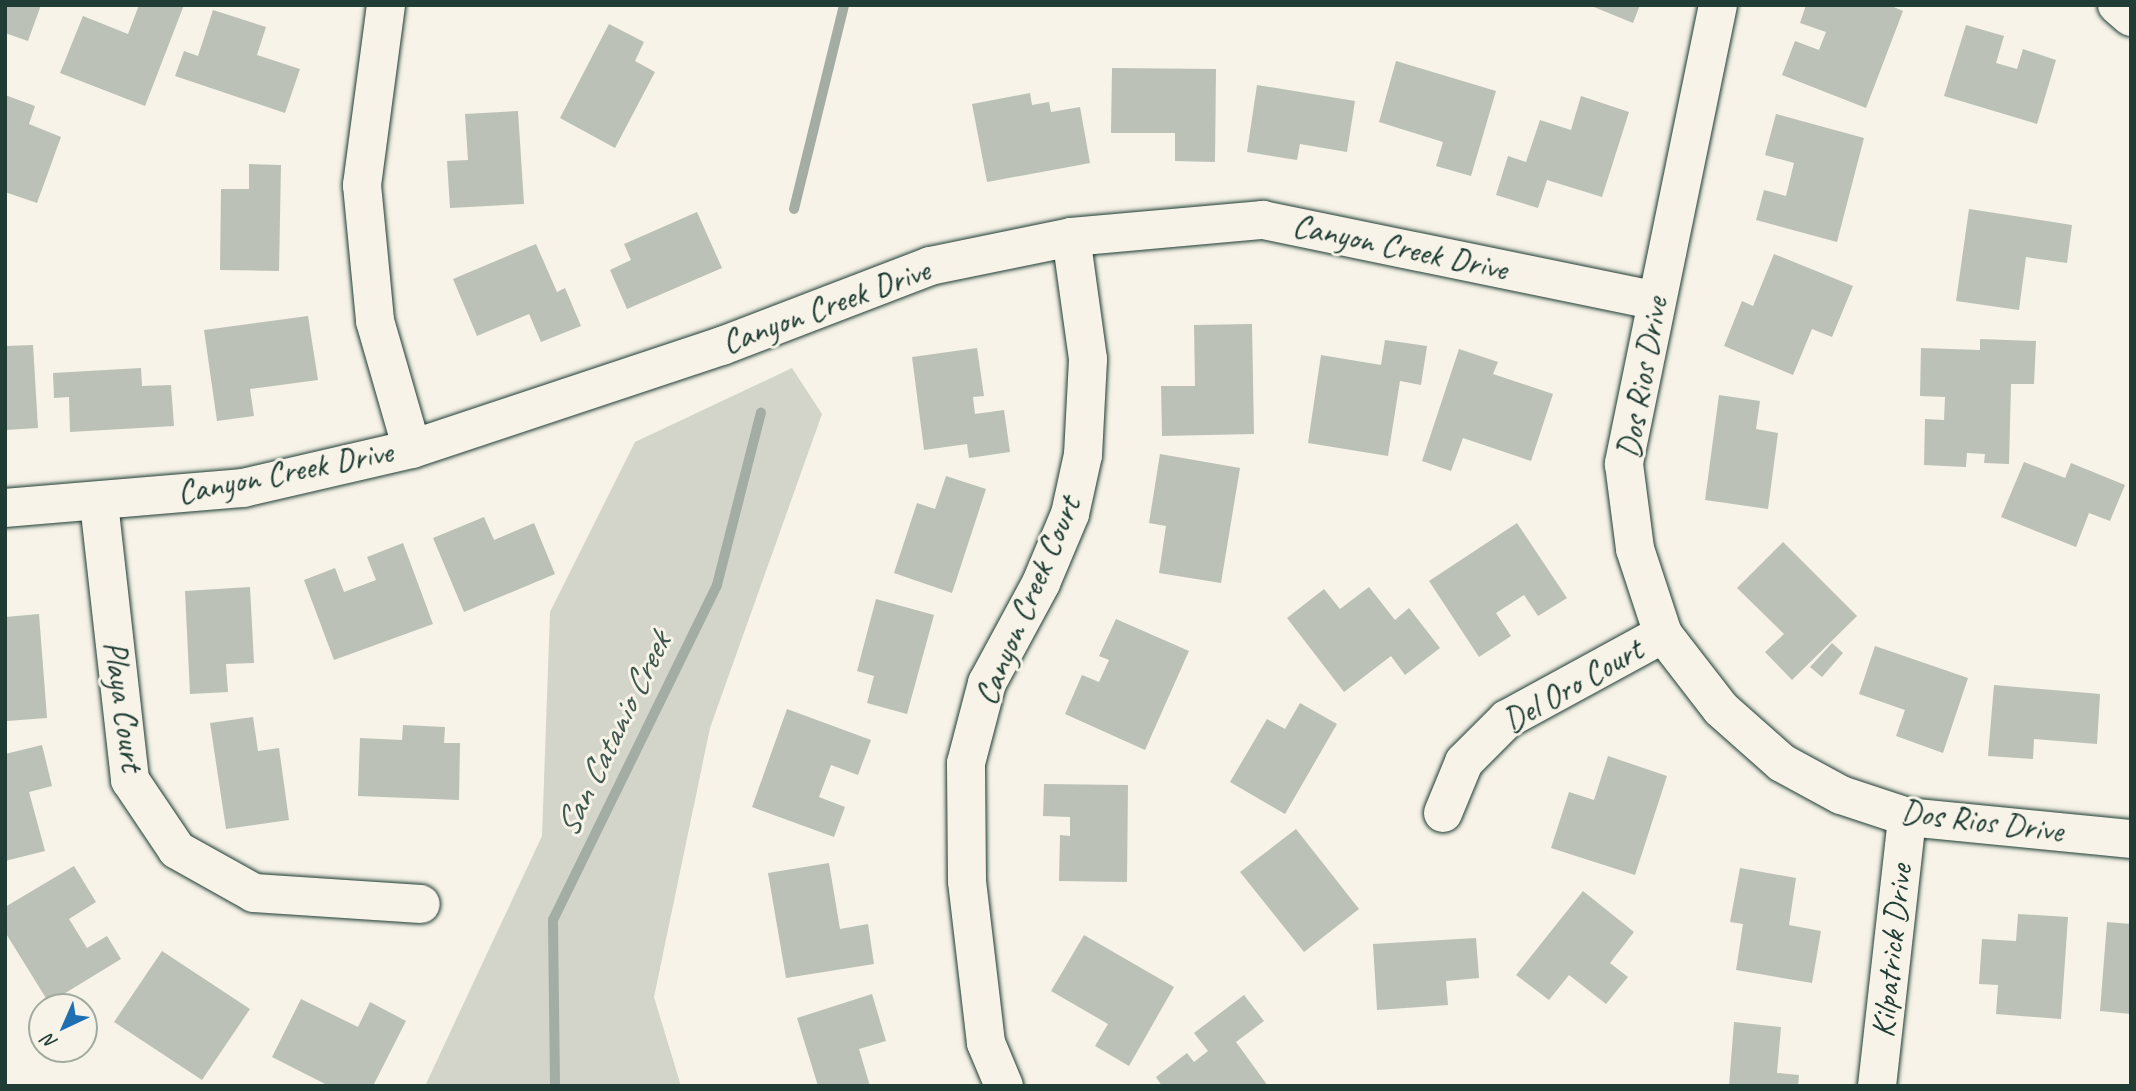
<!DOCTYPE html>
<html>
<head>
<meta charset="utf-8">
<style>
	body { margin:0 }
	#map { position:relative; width:2136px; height:1091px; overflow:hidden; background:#f7f3e8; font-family:Caveat,sans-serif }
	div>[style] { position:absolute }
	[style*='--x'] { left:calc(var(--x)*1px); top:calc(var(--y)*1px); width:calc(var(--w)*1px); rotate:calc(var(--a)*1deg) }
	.green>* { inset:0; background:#d3d5ca }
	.stream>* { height:10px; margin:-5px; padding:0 5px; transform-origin:5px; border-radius:5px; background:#a4ada3 }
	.building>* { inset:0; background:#bbc1b6 }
	.roads { filter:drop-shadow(0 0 2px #1f3d34) drop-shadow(0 0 2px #1f3d34) }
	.minor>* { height:38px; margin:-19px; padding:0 19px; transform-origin:19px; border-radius:19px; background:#f7f3e8 }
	span { translate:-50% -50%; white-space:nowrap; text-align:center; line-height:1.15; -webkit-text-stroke:6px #f7f3e8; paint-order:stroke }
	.street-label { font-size:33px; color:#1f3d34 }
	.water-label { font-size:35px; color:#405950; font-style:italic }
	.frame { position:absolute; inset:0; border:7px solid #1f3d34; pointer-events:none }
	.north { position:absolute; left:28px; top:993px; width:70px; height:70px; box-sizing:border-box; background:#f7f3e8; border:2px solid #a1aaa0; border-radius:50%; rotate:224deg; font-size:19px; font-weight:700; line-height:28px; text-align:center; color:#1f3d34 }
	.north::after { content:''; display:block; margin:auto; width:24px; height:32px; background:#1f6fb2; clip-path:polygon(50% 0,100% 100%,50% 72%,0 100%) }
</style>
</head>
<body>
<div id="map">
	<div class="green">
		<div style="clip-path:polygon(792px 368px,822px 414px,710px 728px,654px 997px,681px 1086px,425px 1086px,542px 836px,550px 612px,635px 442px)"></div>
	</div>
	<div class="stream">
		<div style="--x:794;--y:209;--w:210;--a:-76.2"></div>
		<div style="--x:555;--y:1086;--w:166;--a:-90.7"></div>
		<div style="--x:553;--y:920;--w:373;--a:-63.9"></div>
		<div style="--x:717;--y:585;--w:178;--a:-75.7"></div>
	</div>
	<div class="building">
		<div style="clip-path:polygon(5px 5px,41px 5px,28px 41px,5px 33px)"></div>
		<div style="clip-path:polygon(139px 5px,184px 5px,145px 106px,60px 73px,83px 16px,128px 34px)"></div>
		<div style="clip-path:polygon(1589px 5px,1640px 5px,1633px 23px)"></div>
		<div style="clip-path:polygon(1806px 5px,1889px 5px,1903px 11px,1866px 108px,1782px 75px,1795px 41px,1819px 50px,1826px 32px,1800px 23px)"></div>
		<div style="clip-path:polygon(213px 10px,266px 27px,257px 55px,300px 69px,285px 113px,175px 76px,184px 51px,198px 56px)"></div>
		<div style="clip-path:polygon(609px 24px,644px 42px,635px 61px,655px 72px,615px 148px,560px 118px)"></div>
		<div style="clip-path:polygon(1966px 25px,2004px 36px,1996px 63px,2017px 69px,2023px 49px,2056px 60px,2037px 124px,1944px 96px)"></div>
		<div style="clip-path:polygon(1396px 61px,1496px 91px,1471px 176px,1436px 166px,1443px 142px,1379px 122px)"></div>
		<div style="clip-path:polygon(1112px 68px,1216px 69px,1215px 162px,1175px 161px,1175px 133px,1111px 133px)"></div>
		<div style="clip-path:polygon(1257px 85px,1355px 101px,1347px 152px,1300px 144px,1297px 160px,1247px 152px)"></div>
		<div style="clip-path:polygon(1030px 93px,1032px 105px,1049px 102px,1051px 112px,1080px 107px,1090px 163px,987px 182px,972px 104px)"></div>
		<div style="clip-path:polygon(5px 95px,35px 106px,29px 124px,61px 137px,37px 203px,5px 192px)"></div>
		<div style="clip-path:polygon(1581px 96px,1629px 112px,1602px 197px,1547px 180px,1538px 208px,1496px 195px,1508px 156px,1526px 162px,1540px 120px,1571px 130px)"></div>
		<div style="clip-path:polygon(518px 111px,524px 204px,450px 208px,447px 161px,468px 160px,465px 114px)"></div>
		<div style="clip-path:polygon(1776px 114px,1864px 138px,1837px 242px,1756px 220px,1764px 190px,1786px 196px,1794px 163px,1765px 155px)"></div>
		<div style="clip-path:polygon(249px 164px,281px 165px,279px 271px,220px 270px,221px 189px,249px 189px)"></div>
		<div style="clip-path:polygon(1969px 209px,2072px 225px,2067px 263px,2026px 257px,2019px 310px,1956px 301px)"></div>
		<div style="clip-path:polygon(697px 212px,722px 268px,627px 309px,610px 270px,631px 260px,624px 244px)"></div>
		<div style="clip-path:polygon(536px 244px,557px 292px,565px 288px,581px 326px,541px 342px,529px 314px,477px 336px,453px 279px)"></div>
		<div style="clip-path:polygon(1774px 254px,1853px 286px,1832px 337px,1812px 329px,1793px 375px,1724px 346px,1742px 301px,1753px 306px)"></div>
		<div style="clip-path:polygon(308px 316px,318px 380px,250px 389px,254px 416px,217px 421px,204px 330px)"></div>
		<div style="clip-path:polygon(1252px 324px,1254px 434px,1162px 436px,1161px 386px,1195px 386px,1194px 325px)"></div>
		<div style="clip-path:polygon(1980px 339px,2036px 341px,2034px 384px,2011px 384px,2009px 464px,1984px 463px,1985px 454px,1967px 453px,1966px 467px,1924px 465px,1925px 419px,1944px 420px,1945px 397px,1920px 396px,1921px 348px,1980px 350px)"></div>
		<div style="clip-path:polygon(1385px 340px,1427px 346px,1421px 385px,1400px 381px,1388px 456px,1308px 443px,1321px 355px,1381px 365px)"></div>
		<div style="clip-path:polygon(33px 345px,38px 428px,5px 430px,5px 346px)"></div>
		<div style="clip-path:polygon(977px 348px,984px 396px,973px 397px,975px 414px,1004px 410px,1010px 452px,969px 458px,967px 444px,924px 450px,912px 357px)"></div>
		<div style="clip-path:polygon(1459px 349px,1498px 362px,1493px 374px,1553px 394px,1531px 461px,1463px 438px,1451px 471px,1422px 461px)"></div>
		<div style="clip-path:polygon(141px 368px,142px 386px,171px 385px,174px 426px,70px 432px,69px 397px,54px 398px,53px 373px)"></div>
		<div style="clip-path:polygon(1719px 395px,1760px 401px,1756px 429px,1778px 433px,1768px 509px,1705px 500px)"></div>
		<div style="clip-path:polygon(1160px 454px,1240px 468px,1221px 583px,1159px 573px,1166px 526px,1149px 523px)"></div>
		<div style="clip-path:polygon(2024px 462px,2065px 478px,2071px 463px,2125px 485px,2110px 521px,2089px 513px,2076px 547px,2001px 517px)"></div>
		<div style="clip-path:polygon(946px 476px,986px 489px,952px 593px,894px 573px,917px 503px,935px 509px)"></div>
		<div style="clip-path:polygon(484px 517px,494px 540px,534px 523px,555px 574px,464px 612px,433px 538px)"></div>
		<div style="clip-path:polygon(1517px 523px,1567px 598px,1538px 616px,1524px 595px,1496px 613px,1511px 636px,1479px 657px,1429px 581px)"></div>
		<div style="clip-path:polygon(1783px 542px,1857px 616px,1792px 680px,1765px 652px,1784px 634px,1737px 588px)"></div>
		<div style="clip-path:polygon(403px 543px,433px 624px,334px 660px,304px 580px,335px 568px,344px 592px,376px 580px,367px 557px)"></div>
		<div style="clip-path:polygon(250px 587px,254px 663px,226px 664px,228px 692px,190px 694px,185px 591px)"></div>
		<div style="clip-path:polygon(1369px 587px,1395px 620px,1409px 608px,1440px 648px,1405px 675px,1391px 656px,1344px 692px,1287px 618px,1324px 589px,1340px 609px)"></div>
		<div style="clip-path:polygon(876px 599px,934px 615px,907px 714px,867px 703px,874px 676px,857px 671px)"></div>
		<div style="clip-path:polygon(39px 614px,47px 718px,7px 721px,5px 617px)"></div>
		<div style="clip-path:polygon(1116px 619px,1189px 651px,1145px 750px,1065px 714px,1082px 675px,1099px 682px,1109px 660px,1099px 656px)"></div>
		<div style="clip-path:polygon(1832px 643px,1843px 653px,1822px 677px,1810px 667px)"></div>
		<div style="clip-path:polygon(1875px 646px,1968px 678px,1943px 753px,1896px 736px,1905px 710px,1859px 694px)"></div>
		<div style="clip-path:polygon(1994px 685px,2100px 694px,2097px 744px,2034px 739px,2033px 759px,1988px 756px)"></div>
		<div style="clip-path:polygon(1300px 703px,1337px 724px,1285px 814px,1230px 782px,1267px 719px,1285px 729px)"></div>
		<div style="clip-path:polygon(787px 709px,871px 740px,858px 775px,831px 765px,819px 797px,845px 807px,834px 837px,752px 807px)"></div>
		<div style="clip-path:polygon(253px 717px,258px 751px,279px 748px,289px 820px,226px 829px,210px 723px)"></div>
		<div style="clip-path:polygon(403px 725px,445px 727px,444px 743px,460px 743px,459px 800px,358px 796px,360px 738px,402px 740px)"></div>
		<div style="clip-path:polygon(42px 745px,52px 786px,29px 792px,45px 851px,5px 861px,5px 754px)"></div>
		<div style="clip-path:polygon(1608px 756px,1667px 776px,1635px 875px,1551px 848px,1569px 792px,1594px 800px)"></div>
		<div style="clip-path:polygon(1044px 784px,1128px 785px,1127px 882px,1059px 881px,1060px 835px,1070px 836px,1070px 817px,1043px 816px)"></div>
		<div style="clip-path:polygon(1296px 829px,1359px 909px,1304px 952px,1240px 872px)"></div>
		<div style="clip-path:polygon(829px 863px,840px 929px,868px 924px,874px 964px,786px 978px,768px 873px)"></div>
		<div style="clip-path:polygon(74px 866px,96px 902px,69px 919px,87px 948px,107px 936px,121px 959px,49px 1003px,5px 932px,5px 907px)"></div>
		<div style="clip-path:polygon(1740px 868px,1796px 878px,1789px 925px,1821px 931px,1812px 983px,1736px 970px,1743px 924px,1730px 922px)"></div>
		<div style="clip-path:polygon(1583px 891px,1634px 932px,1610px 963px,1628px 977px,1606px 1004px,1569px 975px,1549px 1000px,1516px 975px)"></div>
		<div style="clip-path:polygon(2018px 914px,2068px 917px,2061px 1019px,1996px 1014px,1998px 985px,1979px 984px,1982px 939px,2016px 941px)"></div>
		<div style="clip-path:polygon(2107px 922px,2131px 924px,2131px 1014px,2100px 1011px)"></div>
		<div style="clip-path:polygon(1084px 935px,1174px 987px,1129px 1066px,1095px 1046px,1108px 1024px,1051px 991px)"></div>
		<div style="clip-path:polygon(1476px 938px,1479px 978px,1446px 981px,1448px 1005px,1377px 1010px,1373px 944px)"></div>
		<div style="clip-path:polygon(162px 951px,250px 1009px,202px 1080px,114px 1022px)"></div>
		<div style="clip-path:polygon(872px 994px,886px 1041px,859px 1049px,870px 1086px,818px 1086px,797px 1018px)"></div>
		<div style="clip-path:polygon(1244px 995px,1264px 1021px,1236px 1042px,1268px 1086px,1162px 1086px,1156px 1077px,1187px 1053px,1194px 1062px,1208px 1051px,1194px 1033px)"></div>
		<div style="clip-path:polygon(301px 999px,358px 1027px,370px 1002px,406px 1021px,373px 1086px,329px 1086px,272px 1057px)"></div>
		<div style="clip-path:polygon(1734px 1022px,1781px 1027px,1777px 1073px,1799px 1075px,1798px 1086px,1729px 1086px)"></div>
	</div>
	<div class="roads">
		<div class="minor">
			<div style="--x:386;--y:5;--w:182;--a:97.6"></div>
			<div style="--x:362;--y:185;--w:137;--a:84.5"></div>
			<div style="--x:375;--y:321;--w:133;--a:73.9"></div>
			<div style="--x:1718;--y:5;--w:469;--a:101.6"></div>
			<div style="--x:1624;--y:464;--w:86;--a:82.6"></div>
			<div style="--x:1635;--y:549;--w:89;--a:71.8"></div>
			<div style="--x:1663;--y:634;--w:95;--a:52.3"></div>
			<div style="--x:1721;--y:709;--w:81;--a:41.5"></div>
			<div style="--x:1782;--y:763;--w:67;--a:28.5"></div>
			<div style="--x:1841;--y:795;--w:70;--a:18.4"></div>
			<div style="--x:1907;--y:817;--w:225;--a:5.6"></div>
			<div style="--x:2117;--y:5;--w:18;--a:41"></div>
			<div style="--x:99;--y:503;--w:279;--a:83.6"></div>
			<div style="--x:130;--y:780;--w:84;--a:56.1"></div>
			<div style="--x:177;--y:850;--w:88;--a:29.2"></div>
			<div style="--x:254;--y:893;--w:167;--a:3.8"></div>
			<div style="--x:5;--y:508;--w:239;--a:-4.8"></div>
			<div style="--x:243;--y:488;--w:173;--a:-13"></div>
			<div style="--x:412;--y:449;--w:327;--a:-18.4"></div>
			<div style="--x:722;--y:346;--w:223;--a:-21"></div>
			<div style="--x:930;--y:266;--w:144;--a:-11.6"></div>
			<div style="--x:1071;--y:237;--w:193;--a:-5.1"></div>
			<div style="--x:1263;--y:220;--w:401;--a:11.6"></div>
			<div style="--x:1443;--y:813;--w:55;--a:-67.6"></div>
			<div style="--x:1464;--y:762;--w:61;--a:-45"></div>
			<div style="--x:1507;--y:719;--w:178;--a:-28.6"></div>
			<div style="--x:1004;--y:1086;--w:47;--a:-112.7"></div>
			<div style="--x:986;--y:1043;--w:163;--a:-96.7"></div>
			<div style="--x:967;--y:881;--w:118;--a:-90.5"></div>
			<div style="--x:966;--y:763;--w:83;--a:-75.3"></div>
			<div style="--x:987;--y:683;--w:114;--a:-61.6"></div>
			<div style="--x:1041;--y:583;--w:75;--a:-67.2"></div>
			<div style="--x:1070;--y:514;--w:60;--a:-77.6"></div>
			<div style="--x:1083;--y:455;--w:96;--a:-87"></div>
			<div style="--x:1088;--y:359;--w:123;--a:-97.9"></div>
			<div style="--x:1877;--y:1086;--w:271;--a:-83.6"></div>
		</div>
	</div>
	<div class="street-label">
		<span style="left:1400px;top:248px;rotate:12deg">Canyon Creek Drive</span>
		<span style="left:826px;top:307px;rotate:-20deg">Canyon Creek Drive</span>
		<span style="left:1643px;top:378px;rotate:-80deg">Dos Rios Drive</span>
		<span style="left:285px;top:473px;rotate:-11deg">Canyon Creek Drive</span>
		<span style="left:1028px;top:601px;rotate:-67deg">Canyon Creek Court</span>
		<span style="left:1573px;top:686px;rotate:-30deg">Del Oro Court</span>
		<span style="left:123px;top:706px;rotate:82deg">Playa Court</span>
		<span style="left:1982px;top:822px;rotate:7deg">Dos Rios Drive</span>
		<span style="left:1892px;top:951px;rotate:-84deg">Kilpatrick Drive</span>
	</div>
	<div class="water-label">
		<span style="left:613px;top:735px;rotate:-64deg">San Catanio Creek</span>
	</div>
	<div class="frame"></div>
	<div class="north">N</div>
</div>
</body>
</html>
